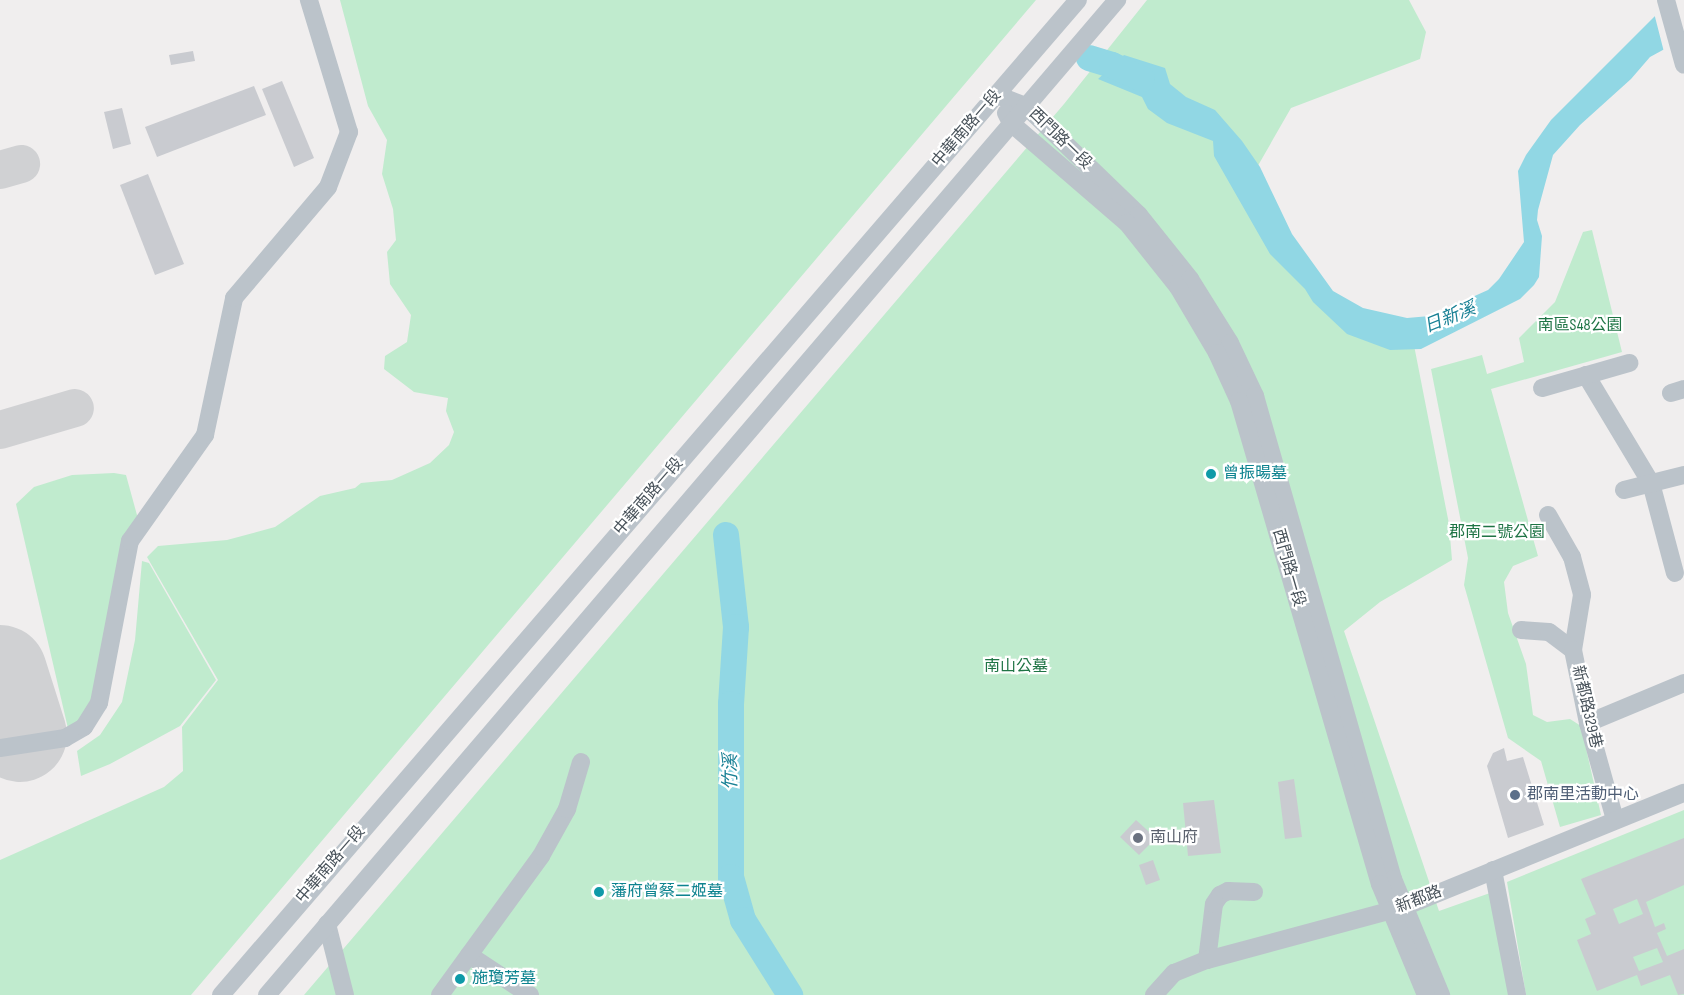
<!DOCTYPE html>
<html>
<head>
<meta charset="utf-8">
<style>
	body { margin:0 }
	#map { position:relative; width:1684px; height:995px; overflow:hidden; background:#f0eeee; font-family:"Sofia Sans Condensed","Noto Sans TC",sans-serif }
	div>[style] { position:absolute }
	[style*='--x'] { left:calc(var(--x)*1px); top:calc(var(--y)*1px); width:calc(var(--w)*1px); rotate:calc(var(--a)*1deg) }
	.green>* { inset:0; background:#c0ebce }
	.water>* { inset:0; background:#91d7e4 }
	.pier>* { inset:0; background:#f0eeee }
	.river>* { height:26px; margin:-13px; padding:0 13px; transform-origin:13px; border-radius:13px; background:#91d7e4 }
	.taxiway>* { height:38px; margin:-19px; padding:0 19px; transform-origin:19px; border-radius:19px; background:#d0d1d3 }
	.runway>* { height:94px; margin:-47px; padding:0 47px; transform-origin:47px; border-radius:47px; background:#d0d1d3 }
	.building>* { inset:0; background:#c9cbd0 }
	.minor>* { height:18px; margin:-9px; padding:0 9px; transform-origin:9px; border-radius:9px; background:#bbc3ca }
	.dots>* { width:16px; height:16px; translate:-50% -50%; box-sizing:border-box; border:3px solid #fff; border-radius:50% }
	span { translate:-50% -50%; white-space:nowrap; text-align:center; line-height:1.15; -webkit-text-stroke:4.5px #fff; paint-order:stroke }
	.street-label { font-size:16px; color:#48525a }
	.park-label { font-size:16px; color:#1f7445 }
	.culture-label { font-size:16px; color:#0d838f }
	.left { translate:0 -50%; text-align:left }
	.service-label { font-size:16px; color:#4e5e75 }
	.worship-label { font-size:16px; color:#5b616d }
	.water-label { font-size:18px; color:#198195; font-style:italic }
</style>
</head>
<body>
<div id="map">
	<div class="green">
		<div style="clip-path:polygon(340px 0,1036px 0,191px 995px,0 995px,0 860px,164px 787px,183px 771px,182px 727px,218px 680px,147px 557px,158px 546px,227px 540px,275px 527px,320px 496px,355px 488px,361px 483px,392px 480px,430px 463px,449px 445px,454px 432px,446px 411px,448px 398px,414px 392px,384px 369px,385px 356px,407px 342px,411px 315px,390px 284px,387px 252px,396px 240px,393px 209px,382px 174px,387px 140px,368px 106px)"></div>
		<div style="clip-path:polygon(1147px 0,1409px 0,1426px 32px,1420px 59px,1291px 108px,1252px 176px,1323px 300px,1412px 335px,1449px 524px,1452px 560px,1380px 602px,1344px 631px,1439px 911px,1490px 893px,1512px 995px,304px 995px,1064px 104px)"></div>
		<div style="clip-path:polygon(1592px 230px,1622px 352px,1491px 389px,1538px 556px,1513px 566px,1504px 582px,1508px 613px,1526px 664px,1533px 715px,1547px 722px,1570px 719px,1581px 726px,1601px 815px,1560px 827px,1541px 761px,1508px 738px,1464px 585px,1468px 558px,1431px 369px,1482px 355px,1487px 374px,1524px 362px,1519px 338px,1555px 302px,1583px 232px)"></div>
		<div style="clip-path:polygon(114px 473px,126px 475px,140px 526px,117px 653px,70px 737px,16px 504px,34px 487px,72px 475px)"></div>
		<div style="clip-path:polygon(142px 561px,149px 563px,216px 680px,180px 726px,110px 764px,81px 776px,77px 751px,100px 735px,122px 702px,135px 640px)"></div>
		<div style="clip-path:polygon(1684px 810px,1684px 995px,1526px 995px,1507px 882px)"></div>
	</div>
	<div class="water">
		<div style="clip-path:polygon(1684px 0,1672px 45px,1650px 57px,1631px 79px,1580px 125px,1553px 155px,1538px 210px,1537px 220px,1542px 236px,1539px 277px,1534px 285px,1520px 299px,1421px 349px,1390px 350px,1347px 334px,1313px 302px,1305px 289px,1270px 254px,1214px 156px,1213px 141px,1167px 123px,1148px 109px,1142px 97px,1098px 79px,1124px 55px,1165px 68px,1170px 84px,1186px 97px,1215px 110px,1242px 141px,1260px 167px,1292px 234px,1333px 291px,1363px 308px,1407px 318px,1430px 316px,1488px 290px,1499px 279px,1524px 242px,1518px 171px,1526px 155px,1551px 120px,1666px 5px)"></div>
	</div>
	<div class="pier">
		<div style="clip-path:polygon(1662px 0,1684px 0,1684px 43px,1664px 52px,1654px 13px,1663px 4px)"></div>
	</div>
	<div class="river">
		<div style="--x:1089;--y:58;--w:24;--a:17"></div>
		<div style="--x:1112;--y:65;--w:33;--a:25"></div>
		<div style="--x:726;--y:535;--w:93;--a:83.8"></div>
		<div style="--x:736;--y:627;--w:77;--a:93.7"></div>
		<div style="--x:731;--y:704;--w:173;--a:90"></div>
		<div style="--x:731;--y:877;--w:45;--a:74.4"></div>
		<div style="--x:743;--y:920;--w:89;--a:57.9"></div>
	</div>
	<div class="taxiway">
		<div style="--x:0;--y:170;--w:22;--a:-16"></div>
		<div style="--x:0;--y:430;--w:78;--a:-16.3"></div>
	</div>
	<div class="runway">
		<div style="--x:0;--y:672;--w:66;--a:72.4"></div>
	</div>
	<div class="building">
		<div style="clip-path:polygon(193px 51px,195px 61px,171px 65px,169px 55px)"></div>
		<div style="clip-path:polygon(282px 81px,314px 158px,294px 167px,262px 89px)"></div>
		<div style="clip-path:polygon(254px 86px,266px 115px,157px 157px,145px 127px)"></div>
		<div style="clip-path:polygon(122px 108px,131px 144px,113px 149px,104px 112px)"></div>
		<div style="clip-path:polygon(148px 174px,184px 264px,155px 275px,120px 185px)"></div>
		<div style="clip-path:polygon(1504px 748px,1507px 761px,1523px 757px,1544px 825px,1508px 838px,1487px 766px,1493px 753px)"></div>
		<div style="clip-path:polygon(1294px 779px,1302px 837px,1285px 839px,1278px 782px)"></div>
		<div style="clip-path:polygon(1214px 800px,1221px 853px,1188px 856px,1183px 803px)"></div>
		<div style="clip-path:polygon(1136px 820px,1156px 838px,1139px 855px,1120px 837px)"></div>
		<div style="clip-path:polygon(evenodd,1684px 838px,1684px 885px,1646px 902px,1655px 927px,1664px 923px,1666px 929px,1657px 933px,1667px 956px,1684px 949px,1684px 994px,1678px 995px,1670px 975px,1641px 986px,1637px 975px,1597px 991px,1577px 940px,1591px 934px,1585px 919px,1596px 914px,1581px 879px,1684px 838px,1637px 899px,1643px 914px,1619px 924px,1613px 909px,1637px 899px,1684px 838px,1657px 948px,1663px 962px,1639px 971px,1633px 957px,1657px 948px)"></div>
		<div style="clip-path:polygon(1153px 860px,1160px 880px,1146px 885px,1139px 865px)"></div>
	</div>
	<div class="minor">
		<div style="--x:1666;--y:0;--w:67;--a:74.5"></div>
		<div style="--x:997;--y:95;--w:31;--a:21"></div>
		<div style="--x:1026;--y:106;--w:157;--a:44"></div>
		<div style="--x:1139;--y:215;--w:82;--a:51.4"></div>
		<div style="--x:1190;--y:279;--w:75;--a:58"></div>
		<div style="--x:1230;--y:343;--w:59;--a:64.7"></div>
		<div style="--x:1255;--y:396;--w:502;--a:74.05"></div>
		<div style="--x:1393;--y:879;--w:126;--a:67.5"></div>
		<div style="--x:1006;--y:113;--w:11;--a:63"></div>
		<div style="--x:1011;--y:123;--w:153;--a:40.8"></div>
		<div style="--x:1127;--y:223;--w:82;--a:51.4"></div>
		<div style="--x:1178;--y:287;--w:77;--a:59.4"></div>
		<div style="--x:1217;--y:353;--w:53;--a:65.4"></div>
		<div style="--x:1239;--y:401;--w:503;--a:73.73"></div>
		<div style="--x:1380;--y:884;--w:120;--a:67.5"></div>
		<div style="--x:1586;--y:375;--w:126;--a:59"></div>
		<div style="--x:1651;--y:483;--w:93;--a:75.1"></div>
		<div style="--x:1542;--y:388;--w:91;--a:-16"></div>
		<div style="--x:1671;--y:393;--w:14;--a:-17"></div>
		<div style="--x:1624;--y:490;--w:62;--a:-14"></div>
		<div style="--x:1548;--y:515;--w:48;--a:60.3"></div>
		<div style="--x:1572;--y:557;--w:39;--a:75"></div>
		<div style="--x:1582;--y:595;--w:56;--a:99.3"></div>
		<div style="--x:1521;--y:630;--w:28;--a:4"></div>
		<div style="--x:1549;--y:632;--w:30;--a:37"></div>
		<div style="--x:1573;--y:650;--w:75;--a:78.4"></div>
		<div style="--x:1588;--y:723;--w:101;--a:74.4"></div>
		<div style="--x:1588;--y:723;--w:104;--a:-22.6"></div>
		<div style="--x:0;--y:748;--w:66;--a:-8.7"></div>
		<div style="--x:65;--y:738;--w:22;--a:-30"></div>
		<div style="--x:84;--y:727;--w:28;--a:-58"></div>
		<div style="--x:99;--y:703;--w:165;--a:-79.2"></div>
		<div style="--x:130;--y:541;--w:130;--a:-54.7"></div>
		<div style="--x:205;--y:435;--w:140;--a:-78"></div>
		<div style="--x:234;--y:298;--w:145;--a:-49.7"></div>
		<div style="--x:328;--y:187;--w:59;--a:-69.1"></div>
		<div style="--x:349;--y:132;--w:138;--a:-106.9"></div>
		<div style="--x:1493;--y:870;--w:127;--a:79.1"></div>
		<div style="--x:327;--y:924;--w:73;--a:75.8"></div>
		<div style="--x:469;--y:955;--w:73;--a:33.3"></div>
		<div style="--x:1207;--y:960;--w:56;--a:-82.9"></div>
		<div style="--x:1214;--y:904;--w:11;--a:-56"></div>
		<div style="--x:1220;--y:895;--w:9;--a:-27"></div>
		<div style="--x:1228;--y:891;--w:26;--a:2"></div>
		<div style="--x:221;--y:995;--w:1313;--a:-49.26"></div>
		<div style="--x:267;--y:995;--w:1309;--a:-49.49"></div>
		<div style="--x:440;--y:995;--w:172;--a:-54"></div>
		<div style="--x:541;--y:856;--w:54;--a:-61"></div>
		<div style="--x:567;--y:809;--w:49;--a:-73.4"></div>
		<div style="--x:1154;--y:995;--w:30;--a:-48"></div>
		<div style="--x:1174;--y:973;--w:35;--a:-22"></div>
		<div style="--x:1207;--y:960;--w:204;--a:-15.1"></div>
		<div style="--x:1404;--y:907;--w:302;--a:-22.2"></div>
	</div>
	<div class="dots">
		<div style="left:1211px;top:474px;background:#0f9aa8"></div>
		<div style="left:1515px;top:795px;background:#5c6f8a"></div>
		<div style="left:1138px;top:838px;background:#6b7280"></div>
		<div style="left:599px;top:892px;background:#0f9aa8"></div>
		<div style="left:460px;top:979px;background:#0f9aa8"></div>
	</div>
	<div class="street-label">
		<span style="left:967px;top:129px;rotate:-49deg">中華南路一段</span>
		<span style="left:1060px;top:139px;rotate:44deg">西門路一段</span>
		<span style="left:649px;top:497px;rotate:-49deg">中華南路一段</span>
		<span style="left:1288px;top:568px;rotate:74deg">西門路一段</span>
		<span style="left:1586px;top:707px;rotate:77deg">新都路329巷</span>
		<span style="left:331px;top:865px;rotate:-49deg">中華南路一段</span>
		<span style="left:1419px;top:900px;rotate:-21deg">新都路</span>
	</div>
	<div class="park-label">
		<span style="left:1580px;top:326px">南區S48公園</span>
		<span style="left:1497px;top:533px">郡南二號公園</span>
		<span style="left:1016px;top:667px">南山公墓</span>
	</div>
	<div class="culture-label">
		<span class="left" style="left:1223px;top:474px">曾振暘墓</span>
		<span class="left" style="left:611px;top:892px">藩府曾蔡二姬墓</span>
		<span class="left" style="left:472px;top:979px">施瓊芳墓</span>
	</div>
	<div class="service-label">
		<span class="left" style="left:1527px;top:795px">郡南里活動中心</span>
	</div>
	<div class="worship-label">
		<span class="left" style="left:1150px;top:838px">南山府</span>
	</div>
	<div class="water-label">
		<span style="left:1450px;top:318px;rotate:-22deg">日新溪</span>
		<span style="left:731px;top:772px;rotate:-90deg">竹溪</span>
	</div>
</div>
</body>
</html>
